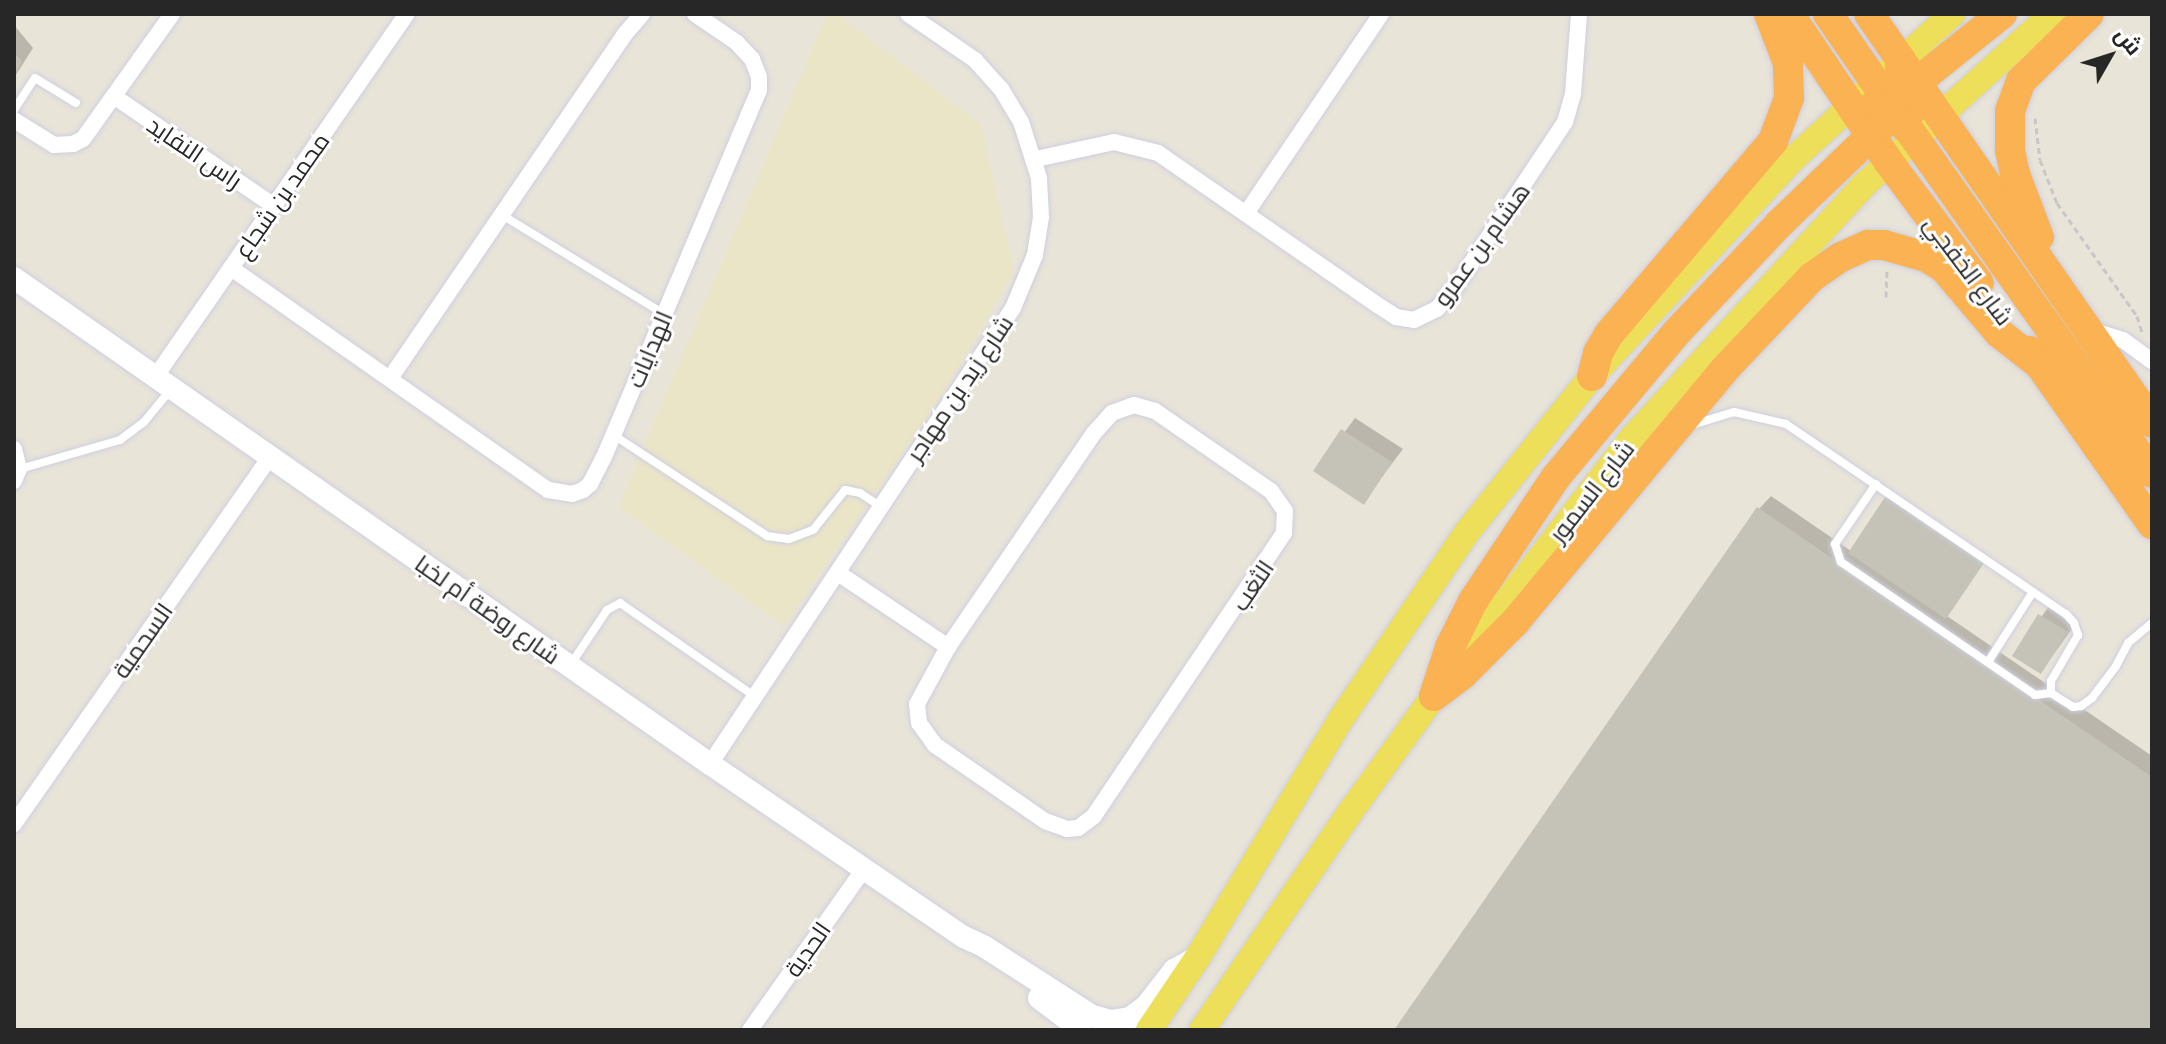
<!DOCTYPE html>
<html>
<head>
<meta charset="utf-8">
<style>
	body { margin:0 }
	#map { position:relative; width:2166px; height:1044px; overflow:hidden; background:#e9e4d8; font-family:Manrope,Cairo,sans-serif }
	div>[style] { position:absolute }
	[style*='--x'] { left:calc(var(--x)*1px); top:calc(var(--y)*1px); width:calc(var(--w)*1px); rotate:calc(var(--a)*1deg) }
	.education>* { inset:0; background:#ebe5c7 }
	.shadow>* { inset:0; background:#0003 }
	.building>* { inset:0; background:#c5c2b7 }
	.path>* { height:3px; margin-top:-1.5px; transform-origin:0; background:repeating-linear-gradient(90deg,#c7c7c7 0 6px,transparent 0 10px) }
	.roads { filter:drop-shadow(0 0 2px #cecfe0) drop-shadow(0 0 2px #cecfe0) }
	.lane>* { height:8px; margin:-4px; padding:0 4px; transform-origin:4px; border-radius:4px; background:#fff }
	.street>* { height:16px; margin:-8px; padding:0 8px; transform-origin:8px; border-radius:8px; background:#fff }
	.secondary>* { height:22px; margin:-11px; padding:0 11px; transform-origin:11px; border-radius:11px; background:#fff }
	.primary>* { height:26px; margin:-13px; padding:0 13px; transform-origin:13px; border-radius:13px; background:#eddf5a }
	.highway>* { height:30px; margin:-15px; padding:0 15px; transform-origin:15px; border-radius:15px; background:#fab252 }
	span { translate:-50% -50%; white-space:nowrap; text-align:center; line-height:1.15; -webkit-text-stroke:6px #fff; paint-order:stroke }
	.street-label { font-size:24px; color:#272727 }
	.frame { position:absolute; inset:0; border:16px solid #272727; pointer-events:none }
	.north { position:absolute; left:2070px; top:16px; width:80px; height:80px; -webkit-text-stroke:6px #fff; paint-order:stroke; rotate:51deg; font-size:22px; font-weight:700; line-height:32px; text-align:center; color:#272727 }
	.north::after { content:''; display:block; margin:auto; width:28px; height:36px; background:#272727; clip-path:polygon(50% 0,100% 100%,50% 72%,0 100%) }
</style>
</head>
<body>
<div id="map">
	<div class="education">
		<div style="clip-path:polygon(827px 14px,837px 14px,981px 124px,1014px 271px,944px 391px,784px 626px,618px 507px)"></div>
	</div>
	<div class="shadow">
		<div style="clip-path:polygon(14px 25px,33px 48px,14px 78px)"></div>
		<div style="clip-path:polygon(1355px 418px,1403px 449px,1363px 502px,1316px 471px)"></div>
		<div style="clip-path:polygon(1771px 496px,1851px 551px,1889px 496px,1984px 560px,1947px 616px,2152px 756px,2152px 1030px,1397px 1030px,1759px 509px)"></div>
		<div style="clip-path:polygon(2049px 606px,2076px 623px,2041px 672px,2015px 655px)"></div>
	</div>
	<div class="building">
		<div style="clip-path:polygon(14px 52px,22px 62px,14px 76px)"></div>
		<div style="clip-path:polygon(1341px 429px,1392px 462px,1364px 505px,1313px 471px)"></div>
		<div style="clip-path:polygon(1885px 497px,1984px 563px,1946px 619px,1848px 553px)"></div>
		<div style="clip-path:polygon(1757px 507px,2152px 777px,2152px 1030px,1394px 1030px)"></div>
		<div style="clip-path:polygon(2038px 614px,2068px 632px,2041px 674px,2012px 656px)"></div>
	</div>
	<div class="path">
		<div style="--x:2035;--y:118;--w:42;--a:83.2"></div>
		<div style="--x:2040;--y:160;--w:46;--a:68.4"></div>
		<div style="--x:2057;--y:203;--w:138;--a:54.7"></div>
		<div style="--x:2137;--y:316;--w:17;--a:73"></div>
		<div style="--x:1886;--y:297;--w:29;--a:-88"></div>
	</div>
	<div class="roads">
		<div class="lane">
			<div style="--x:14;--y:110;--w:38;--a:-57"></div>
			<div style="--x:35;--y:78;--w:48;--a:31.4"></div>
			<div style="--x:502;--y:215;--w:190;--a:31.4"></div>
			<div style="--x:1695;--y:424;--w:41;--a:-17.1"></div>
			<div style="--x:1734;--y:412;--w:53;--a:13"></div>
			<div style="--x:1786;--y:424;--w:338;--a:34.2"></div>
			<div style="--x:2066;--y:614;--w:12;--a:48"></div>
			<div style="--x:2074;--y:623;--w:13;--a:72"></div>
			<div style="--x:2078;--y:635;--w:53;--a:120.4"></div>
			<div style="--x:2051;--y:681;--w:12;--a:90"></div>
			<div style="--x:2051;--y:693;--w:26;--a:32"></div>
			<div style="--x:2073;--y:707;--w:8;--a:-7"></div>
			<div style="--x:2081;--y:706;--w:14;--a:-36"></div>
			<div style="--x:2092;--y:698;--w:40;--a:-53"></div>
			<div style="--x:2116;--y:666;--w:26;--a:-62"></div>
			<div style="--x:2128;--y:643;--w:31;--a:-40"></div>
			<div style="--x:612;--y:434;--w:186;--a:33.3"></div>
			<div style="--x:767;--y:536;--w:22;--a:8"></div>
			<div style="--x:789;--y:539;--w:26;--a:-21"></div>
			<div style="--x:813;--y:530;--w:51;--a:-51.3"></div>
			<div style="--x:845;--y:490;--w:15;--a:11"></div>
			<div style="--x:860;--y:493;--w:24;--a:33"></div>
			<div style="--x:20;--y:469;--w:104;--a:-16.2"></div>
			<div style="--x:120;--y:440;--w:30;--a:-37"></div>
			<div style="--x:144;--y:422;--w:44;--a:-50.5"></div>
			<div style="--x:1876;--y:484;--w:73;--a:124.3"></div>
			<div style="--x:1835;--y:544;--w:19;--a:72"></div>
			<div style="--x:1841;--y:562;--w:235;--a:34.4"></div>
			<div style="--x:2035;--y:695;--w:16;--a:-7"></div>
			<div style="--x:1988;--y:662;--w:83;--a:-57.3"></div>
			<div style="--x:571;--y:664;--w:65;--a:-56.3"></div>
			<div style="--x:607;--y:610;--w:15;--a:-28"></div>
			<div style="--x:620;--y:603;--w:165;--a:34.7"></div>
		</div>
		<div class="street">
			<div style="--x:115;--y:97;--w:193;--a:34.4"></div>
			<div style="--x:14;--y:120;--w:47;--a:32"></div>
			<div style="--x:54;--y:145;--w:19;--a:-3"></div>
			<div style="--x:73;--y:144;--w:11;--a:-27"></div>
			<div style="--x:83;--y:139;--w:153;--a:-54.5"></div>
			<div style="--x:1036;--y:159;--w:80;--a:-12.3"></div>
			<div style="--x:1114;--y:142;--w:45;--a:14"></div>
			<div style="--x:1158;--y:153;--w:265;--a:34.7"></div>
			<div style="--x:1376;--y:304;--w:24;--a:33"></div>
			<div style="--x:1396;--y:317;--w:18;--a:9"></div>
			<div style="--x:1414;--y:320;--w:25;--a:-26"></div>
			<div style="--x:1437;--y:309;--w:26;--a:-50"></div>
			<div style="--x:1454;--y:289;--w:201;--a:-56.4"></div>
			<div style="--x:1565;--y:122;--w:29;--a:-74"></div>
			<div style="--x:1573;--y:94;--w:80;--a:-85.7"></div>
			<div style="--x:1247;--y:212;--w:239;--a:-55.9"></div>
			<div style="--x:231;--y:268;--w:387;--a:35"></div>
			<div style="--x:548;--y:490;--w:24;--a:9"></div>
			<div style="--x:572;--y:494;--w:12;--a:-20"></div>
			<div style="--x:583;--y:490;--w:9;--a:-41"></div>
			<div style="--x:590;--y:484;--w:30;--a:-63"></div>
			<div style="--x:604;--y:457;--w:398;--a:-67.1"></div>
			<div style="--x:759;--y:90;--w:13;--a:-90"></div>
			<div style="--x:759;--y:77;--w:19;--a:-111"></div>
			<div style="--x:752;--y:59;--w:23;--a:-133"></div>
			<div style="--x:736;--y:42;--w:50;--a:-145.7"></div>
			<div style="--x:2090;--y:330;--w:34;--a:17"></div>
			<div style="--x:2123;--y:340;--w:36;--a:36"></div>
			<div style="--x:156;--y:376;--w:441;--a:-55.3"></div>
			<div style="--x:391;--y:377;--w:414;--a:-55.7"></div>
			<div style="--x:624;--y:35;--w:28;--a:-49"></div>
			<div style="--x:1134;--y:405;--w:22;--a:16"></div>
			<div style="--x:1155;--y:411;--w:141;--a:34.6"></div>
			<div style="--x:1271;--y:491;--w:24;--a:55"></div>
			<div style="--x:1285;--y:511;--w:22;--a:93"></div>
			<div style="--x:1284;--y:533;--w:341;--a:123.9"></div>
			<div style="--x:1094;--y:816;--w:20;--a:143"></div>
			<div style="--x:1078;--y:828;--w:11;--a:175"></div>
			<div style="--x:1067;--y:829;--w:23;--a:-160"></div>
			<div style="--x:1045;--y:821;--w:134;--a:-145.4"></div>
			<div style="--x:935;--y:745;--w:27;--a:-126"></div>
			<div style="--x:919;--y:723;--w:19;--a:-96"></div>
			<div style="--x:917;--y:704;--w:65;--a:-61.5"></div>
			<div style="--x:948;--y:647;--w:259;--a:-55.7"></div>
			<div style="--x:1094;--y:433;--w:27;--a:-48"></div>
			<div style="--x:1112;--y:413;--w:23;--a:-20"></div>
			<div style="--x:14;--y:449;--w:21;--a:76"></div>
			<div style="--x:19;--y:469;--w:13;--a:113"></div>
			<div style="--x:838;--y:573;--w:133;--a:33.9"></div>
			<div style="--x:710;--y:764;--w:547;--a:-56.4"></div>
			<div style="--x:1013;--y:308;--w:57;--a:-67.5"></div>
			<div style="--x:1035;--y:255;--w:38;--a:-81"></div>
			<div style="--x:1041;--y:217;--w:39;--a:-93"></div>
			<div style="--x:1039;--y:178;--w:59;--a:-107.8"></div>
			<div style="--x:1021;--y:122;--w:39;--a:-121"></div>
			<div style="--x:1001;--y:89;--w:39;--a:-132"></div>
			<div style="--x:975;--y:60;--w:81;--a:-145.5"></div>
			<div style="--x:14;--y:824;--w:449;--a:-55.1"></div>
			<div style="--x:750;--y:1030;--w:197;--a:-54.7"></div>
		</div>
		<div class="secondary">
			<div style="--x:14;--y:278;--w:849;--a:34.93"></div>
			<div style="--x:710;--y:764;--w:307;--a:34.3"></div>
			<div style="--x:964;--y:937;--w:23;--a:25"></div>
			<div style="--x:985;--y:947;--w:127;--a:32.8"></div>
			<div style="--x:1092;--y:1016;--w:20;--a:15"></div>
			<div style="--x:1111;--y:1021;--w:19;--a:-9"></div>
			<div style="--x:1130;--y:1018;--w:20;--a:-37"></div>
			<div style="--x:1146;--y:1006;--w:46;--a:-52.1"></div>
			<div style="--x:1174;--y:970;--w:23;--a:-29"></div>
			<div style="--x:1039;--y:998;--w:53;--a:37.3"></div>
		</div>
		<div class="primary">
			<div style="--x:1149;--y:1030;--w:88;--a:-56.1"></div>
			<div style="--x:1198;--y:957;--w:281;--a:-59"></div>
			<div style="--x:1343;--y:716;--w:223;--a:-56"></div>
			<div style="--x:1468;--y:531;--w:198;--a:-51.3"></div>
			<div style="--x:1592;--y:376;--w:297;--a:-47.2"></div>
			<div style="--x:1794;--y:158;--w:214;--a:-42.3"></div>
			<div style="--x:1202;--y:1030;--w:265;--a:-55.8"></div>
			<div style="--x:1351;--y:811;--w:142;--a:-54.2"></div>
			<div style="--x:1434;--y:696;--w:327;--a:-52.5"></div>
			<div style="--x:1633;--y:437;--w:342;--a:-47.5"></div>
			<div style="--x:1864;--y:185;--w:254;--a:-42.3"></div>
		</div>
		<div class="highway">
			<div style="--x:1789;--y:14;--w:177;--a:56"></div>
			<div style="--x:1888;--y:161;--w:152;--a:53.3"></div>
			<div style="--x:1828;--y:14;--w:90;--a:55.4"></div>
			<div style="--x:1879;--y:88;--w:22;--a:43"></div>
			<div style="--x:1895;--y:103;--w:18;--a:27"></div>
			<div style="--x:1869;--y:14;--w:497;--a:55.3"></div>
			<div style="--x:1906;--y:96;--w:18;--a:-52"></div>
			<div style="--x:1917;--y:82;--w:109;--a:-38.7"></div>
			<div style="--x:1872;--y:107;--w:20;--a:24"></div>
			<div style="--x:1890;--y:115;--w:24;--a:38"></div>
			<div style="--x:1909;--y:130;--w:420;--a:54.7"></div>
			<div style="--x:2039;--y:237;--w:67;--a:-110.9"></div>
			<div style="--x:2015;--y:174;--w:25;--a:-102"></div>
			<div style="--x:2010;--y:150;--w:39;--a:-90"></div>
			<div style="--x:2010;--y:111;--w:32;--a:-70"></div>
			<div style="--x:2021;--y:81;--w:95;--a:-44.6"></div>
			<div style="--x:2030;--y:351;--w:212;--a:54.8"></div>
			<div style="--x:1592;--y:376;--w:24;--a:-75"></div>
			<div style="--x:1598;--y:353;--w:22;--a:-60"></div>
			<div style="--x:1609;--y:334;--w:253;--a:-49.6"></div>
			<div style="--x:1773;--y:141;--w:46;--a:-69.6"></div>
			<div style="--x:1789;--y:98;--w:35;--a:-92"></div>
			<div style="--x:1788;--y:63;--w:53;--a:-111.2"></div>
			<div style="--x:1434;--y:696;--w:36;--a:-37"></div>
			<div style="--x:1463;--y:674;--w:74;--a:-45"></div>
			<div style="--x:1515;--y:622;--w:327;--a:-50.3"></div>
			<div style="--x:1724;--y:370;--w:128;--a:-46.6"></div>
			<div style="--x:1812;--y:277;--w:35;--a:-35"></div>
			<div style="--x:1841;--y:257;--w:30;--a:-24"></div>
			<div style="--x:1868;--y:245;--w:16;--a:0"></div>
			<div style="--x:1884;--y:245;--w:44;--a:15.9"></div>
			<div style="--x:1926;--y:257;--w:21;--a:31"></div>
			<div style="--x:1944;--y:268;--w:85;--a:49.8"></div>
			<div style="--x:1999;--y:333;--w:52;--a:38"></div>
			<div style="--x:1434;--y:696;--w:52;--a:-71.9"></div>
			<div style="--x:1450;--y:647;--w:51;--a:-63.4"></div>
			<div style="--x:1473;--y:601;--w:149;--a:-56.2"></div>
			<div style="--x:1556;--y:477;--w:187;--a:-50.2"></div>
			<div style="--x:1676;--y:333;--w:151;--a:-46.6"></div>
			<div style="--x:1780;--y:223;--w:140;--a:-43.8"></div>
			<div style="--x:1881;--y:126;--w:38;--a:-62"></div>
			<div style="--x:1899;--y:92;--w:33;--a:-88"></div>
		</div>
	</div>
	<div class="street-label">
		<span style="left:195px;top:152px;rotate:34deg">راس النفايد</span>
		<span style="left:281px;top:195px;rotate:-55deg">محمد بن شجاع</span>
		<span style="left:1481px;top:244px;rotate:-54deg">هشام بن عمرو</span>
		<span style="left:1969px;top:270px;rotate:53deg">شارع الخفجي</span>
		<span style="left:649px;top:349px;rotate:-67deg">الهدايات</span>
		<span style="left:959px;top:388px;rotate:-56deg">شارع زيد بن مهاجر</span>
		<span style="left:1591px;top:491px;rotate:-52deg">شارع السمور</span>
		<span style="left:1252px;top:585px;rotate:-56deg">الثغب</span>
		<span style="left:488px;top:609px;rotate:35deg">شارع روضة أم لخبا</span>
		<span style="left:142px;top:640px;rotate:-55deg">السحمية</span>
		<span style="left:807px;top:949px;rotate:-55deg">الحدية</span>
	</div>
	<div class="frame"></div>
	<div class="north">ش</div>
</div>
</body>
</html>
